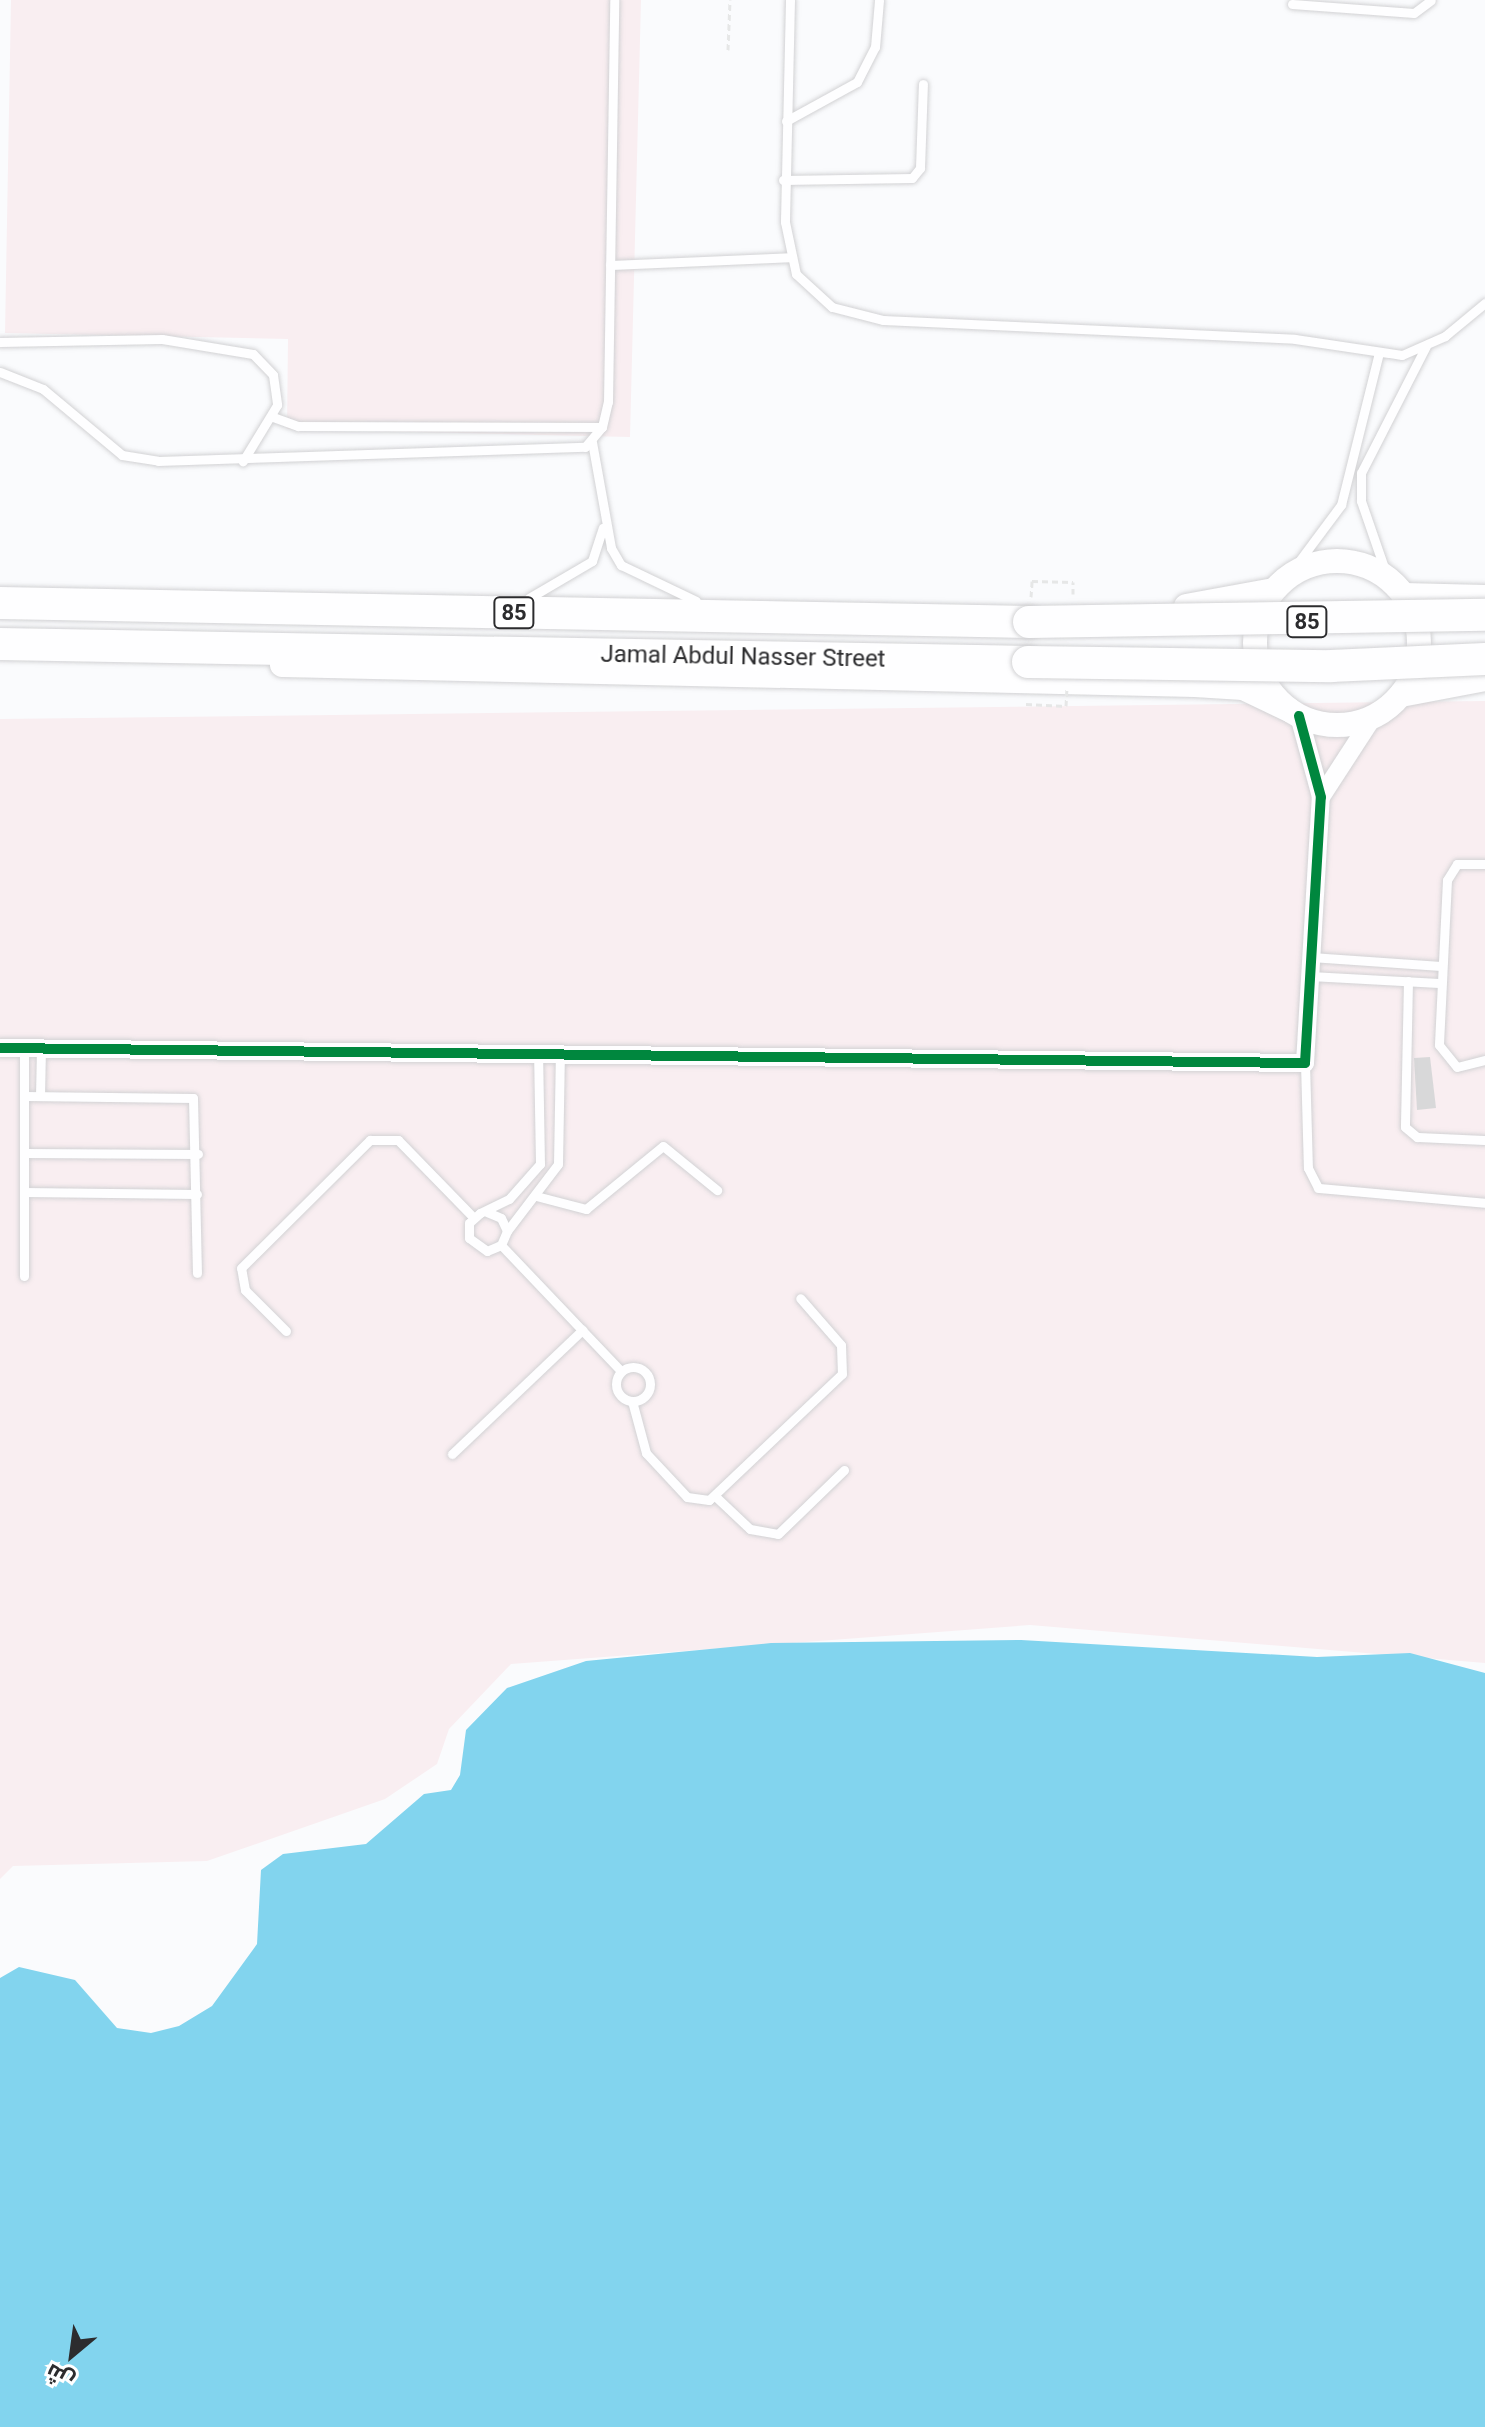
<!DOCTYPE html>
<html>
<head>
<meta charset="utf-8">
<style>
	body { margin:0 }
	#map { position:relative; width:1485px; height:2427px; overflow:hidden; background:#fafbfd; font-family:Roboto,Cairo,sans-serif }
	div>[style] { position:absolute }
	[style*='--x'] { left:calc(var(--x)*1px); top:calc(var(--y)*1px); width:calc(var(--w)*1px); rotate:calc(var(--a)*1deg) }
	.medical>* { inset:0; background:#f9eef1 }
	.water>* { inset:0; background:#82d4ee }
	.building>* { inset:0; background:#d8d8d9 }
	.path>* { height:3px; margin-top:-1.5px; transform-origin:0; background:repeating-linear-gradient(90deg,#e6e7e7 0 6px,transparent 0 10px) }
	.roads { filter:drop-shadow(0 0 2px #d2d2d4) drop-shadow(0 0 2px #d2d2d4) }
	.lane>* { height:9px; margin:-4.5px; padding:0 4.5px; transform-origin:4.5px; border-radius:4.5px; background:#fefeff }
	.lane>.ring { margin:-4.5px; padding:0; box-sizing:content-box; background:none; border:9px solid #fefeff; border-radius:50% }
	.street>* { height:18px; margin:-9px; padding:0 9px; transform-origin:9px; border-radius:9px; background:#fefeff }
	.secondary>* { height:24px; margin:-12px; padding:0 12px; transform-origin:12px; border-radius:12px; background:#fefeff }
	.secondary>.ring { margin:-12px; padding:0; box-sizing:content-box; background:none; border:24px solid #fefeff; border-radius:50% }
	.highway>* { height:32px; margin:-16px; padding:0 16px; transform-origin:16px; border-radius:16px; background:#fefeff }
	.path-bridge>* { height:3px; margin-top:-1.5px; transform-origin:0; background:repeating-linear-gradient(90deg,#e6e7e7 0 6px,transparent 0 10px) }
	.bridges { filter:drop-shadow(0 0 2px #d2d2d4) drop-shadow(0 0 2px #d2d2d4) }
	.highway-bridge>* { height:32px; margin:-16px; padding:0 16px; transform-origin:16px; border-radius:16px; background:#fefeff }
	.cycleway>* { height:10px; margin:-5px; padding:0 5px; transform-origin:5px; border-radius:5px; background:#00873e }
	span { translate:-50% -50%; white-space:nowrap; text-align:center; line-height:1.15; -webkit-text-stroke:7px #fff; paint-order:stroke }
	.shield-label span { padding:2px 6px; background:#fff; border:2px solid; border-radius:6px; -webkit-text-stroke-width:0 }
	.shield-label { font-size:22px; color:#2c2c2e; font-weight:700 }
	.street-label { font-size:24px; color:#2c2c2e }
	.north { position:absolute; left:32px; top:2315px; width:80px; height:80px; -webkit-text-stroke:6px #fff; paint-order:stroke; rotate:209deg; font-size:22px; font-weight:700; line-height:32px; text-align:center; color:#2c2c2e }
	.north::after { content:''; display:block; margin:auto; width:28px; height:36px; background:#2c2c2e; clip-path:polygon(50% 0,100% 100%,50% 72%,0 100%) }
</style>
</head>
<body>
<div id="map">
	<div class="medical">
		<div style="clip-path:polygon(11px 0,641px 0,630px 437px,287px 429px,288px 339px,5px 333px)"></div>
		<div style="clip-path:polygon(1485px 701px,1485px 1663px,1030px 1625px,511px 1664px,449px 1729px,437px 1764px,385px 1799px,207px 1861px,13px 1866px,0 1879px,0 719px)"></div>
	</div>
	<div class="water">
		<div style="clip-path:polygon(1021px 1640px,1317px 1657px,1410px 1653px,1485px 1673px,1485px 2427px,0 2427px,0 1978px,19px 1967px,75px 1980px,117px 2028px,151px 2033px,179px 2026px,212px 2006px,257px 1944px,261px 1870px,283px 1854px,366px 1844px,424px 1794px,451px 1790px,460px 1775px,466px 1730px,507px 1688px,586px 1661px,771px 1643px)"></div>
	</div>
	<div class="building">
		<div style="clip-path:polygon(1430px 1057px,1436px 1108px,1417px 1110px,1414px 1058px)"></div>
	</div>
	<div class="path">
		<div style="--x:728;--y:50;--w:50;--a:-87.7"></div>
		<div style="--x:1031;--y:597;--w:16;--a:-86"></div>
		<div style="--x:1032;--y:581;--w:41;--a:1.4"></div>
		<div style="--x:1026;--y:704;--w:40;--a:2.9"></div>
	</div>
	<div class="roads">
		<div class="lane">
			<div style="--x:790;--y:0;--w:222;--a:91.3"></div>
			<div style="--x:785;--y:222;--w:53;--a:78.1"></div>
			<div style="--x:796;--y:274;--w:49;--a:42.5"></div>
			<div style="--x:832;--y:307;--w:53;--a:14.3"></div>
			<div style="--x:883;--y:320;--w:412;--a:2.6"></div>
			<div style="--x:1295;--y:339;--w:108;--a:8.5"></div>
			<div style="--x:1402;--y:355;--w:47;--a:-23.8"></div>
			<div style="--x:1445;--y:336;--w:52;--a:-39.5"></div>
			<div style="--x:1292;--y:4;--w:122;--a:4.2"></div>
			<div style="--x:1414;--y:13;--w:21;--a:-37"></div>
			<div style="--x:786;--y:121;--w:81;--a:-28.8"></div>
			<div style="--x:857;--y:82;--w:39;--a:-63"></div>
			<div style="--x:875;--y:47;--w:47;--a:-85.1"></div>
			<div style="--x:783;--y:180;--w:129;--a:-0.9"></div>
			<div style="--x:912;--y:178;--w:13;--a:-51"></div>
			<div style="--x:920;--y:168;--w:84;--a:-88"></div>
			<div style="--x:610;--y:265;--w:181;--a:-2.5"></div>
			<div style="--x:0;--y:342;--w:162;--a:-1.1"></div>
			<div style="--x:162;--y:339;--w:92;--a:9.4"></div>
			<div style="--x:253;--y:354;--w:29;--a:46"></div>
			<div style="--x:273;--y:375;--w:30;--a:82"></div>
			<div style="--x:277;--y:405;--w:66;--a:121.3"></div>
			<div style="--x:0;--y:372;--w:46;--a:21.6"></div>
			<div style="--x:43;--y:389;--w:103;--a:39.9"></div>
			<div style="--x:122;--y:455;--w:36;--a:9"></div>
			<div style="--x:158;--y:461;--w:427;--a:-1.9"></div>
			<div style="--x:585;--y:447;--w:26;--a:-50"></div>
			<div style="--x:602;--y:427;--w:26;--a:-77"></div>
			<div style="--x:608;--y:402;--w:402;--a:-89.1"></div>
			<div style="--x:273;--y:417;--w:27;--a:20"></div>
			<div style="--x:298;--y:426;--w:304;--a:0.2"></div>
			<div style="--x:592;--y:442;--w:108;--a:79.8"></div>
			<div style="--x:611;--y:548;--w:20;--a:60"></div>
			<div style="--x:621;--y:565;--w:83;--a:25.6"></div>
			<div style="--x:1288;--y:576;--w:89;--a:-53.3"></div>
			<div style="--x:1341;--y:505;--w:157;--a:-76"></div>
			<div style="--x:1388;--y:579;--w:83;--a:-109.1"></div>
			<div style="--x:1361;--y:501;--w:28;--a:-90"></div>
			<div style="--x:1361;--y:473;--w:143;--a:-62.9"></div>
			<div style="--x:529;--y:598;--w:73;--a:-30.4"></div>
			<div style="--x:592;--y:561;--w:35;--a:-72"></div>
			<div style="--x:1485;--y:864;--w:28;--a:180"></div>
			<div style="--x:1457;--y:864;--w:19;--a:122"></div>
			<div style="--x:1447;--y:880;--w:165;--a:92.8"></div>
			<div style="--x:1439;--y:1045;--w:28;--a:51"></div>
			<div style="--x:1457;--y:1067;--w:29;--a:-14"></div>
			<div style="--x:1311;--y:957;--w:130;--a:4"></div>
			<div style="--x:1310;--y:976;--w:129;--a:3.1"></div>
			<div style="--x:1408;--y:981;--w:146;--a:91.2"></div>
			<div style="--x:1405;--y:1127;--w:16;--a:40"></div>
			<div style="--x:1417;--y:1137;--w:68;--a:2.5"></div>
			<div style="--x:1305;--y:1063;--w:105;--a:88.4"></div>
			<div style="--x:1308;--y:1168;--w:22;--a:63"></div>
			<div style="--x:1318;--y:1188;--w:168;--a:5.1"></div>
			<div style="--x:25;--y:1096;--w:168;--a:0.7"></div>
			<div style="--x:193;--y:1098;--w:175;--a:88.7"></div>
			<div style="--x:40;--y:1096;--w:47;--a:-88.8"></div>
			<div style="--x:24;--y:1153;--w:174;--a:0.3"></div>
			<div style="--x:24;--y:1192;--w:173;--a:0.7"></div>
			<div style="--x:536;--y:1196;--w:52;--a:14.6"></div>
			<div style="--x:586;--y:1209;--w:99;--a:-39.3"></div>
			<div style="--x:663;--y:1146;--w:70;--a:39.2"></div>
			<div style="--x:487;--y:1212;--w:15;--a:23"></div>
			<div style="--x:501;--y:1218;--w:14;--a:65"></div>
			<div style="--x:507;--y:1231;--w:15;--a:113"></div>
			<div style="--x:501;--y:1245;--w:15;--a:157"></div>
			<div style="--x:487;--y:1251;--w:22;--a:-144"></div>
			<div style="--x:469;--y:1238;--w:15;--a:-90"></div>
			<div style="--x:469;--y:1223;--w:15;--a:-42"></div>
			<div style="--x:480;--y:1213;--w:32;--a:-26"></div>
			<div style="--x:509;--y:1199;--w:47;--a:-48.5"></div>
			<div style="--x:540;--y:1164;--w:110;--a:-91"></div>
			<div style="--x:507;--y:1231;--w:84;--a:-52.7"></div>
			<div style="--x:558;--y:1164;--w:110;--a:-89"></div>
			<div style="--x:501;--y:1245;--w:174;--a:46.4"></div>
			<div style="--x:24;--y:1276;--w:228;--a:-90"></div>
			<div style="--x:286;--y:1331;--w:58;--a:-135"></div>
			<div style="--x:245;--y:1290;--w:22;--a:-100"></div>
			<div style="--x:241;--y:1268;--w:182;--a:-44.8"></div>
			<div style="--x:370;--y:1140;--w:28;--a:0"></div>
			<div style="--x:398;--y:1140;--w:107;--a:45.8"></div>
			<div class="ring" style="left:616px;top:1367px;width:25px;height:25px"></div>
			<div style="--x:632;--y:1401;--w:54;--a:74.9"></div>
			<div style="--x:646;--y:1453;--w:60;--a:47"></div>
			<div style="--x:687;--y:1497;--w:22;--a:8"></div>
			<div style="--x:709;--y:1500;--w:183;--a:-43.5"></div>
			<div style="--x:842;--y:1374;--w:29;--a:-92"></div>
			<div style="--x:841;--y:1345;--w:62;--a:-131.1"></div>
			<div style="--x:452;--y:1454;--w:180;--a:-43.6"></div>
			<div style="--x:715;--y:1496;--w:48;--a:43.3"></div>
			<div style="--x:750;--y:1529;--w:28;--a:10"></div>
			<div style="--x:778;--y:1534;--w:92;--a:-44.1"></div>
		</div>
		<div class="street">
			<div style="--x:1321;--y:797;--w:95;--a:-57"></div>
			<div style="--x:0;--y:1048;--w:1305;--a:0.66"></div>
			<div style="--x:1305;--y:1063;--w:266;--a:-86.6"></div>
			<div style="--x:1321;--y:797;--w:84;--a:-105.2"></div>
		</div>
		<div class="secondary">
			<div class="ring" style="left:1255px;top:561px;width:140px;height:140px"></div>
			<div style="--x:1404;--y:595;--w:81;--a:1.4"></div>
			<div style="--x:1186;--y:606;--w:89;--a:-10.3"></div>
			<div style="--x:282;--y:665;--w:913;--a:1.25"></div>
			<div style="--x:1195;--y:685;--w:48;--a:3.6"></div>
			<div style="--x:1243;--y:688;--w:51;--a:25.6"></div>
			<div style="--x:1401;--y:695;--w:86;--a:-10.8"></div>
		</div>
		<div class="highway">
			<div style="--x:0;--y:603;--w:1029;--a:1.06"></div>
			<div style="--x:0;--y:644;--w:1028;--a:1"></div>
		</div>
	</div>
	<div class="path-bridge">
		<div style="--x:1073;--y:594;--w:12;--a:-90"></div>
		<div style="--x:1066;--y:706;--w:17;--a:-87"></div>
	</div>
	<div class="bridges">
		<div class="highway-bridge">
			<div style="--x:1029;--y:622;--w:456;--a:-0.9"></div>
			<div style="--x:1028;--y:662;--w:303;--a:0.8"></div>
			<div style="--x:1331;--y:666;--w:154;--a:-2.6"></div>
		</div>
	</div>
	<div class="cycleway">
		<div style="--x:0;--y:1048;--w:1305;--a:0.66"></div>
		<div style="--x:1305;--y:1063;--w:266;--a:-86.6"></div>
		<div style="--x:1321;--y:797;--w:84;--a:-105.2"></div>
	</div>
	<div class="shield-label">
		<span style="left:514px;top:613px">85</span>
		<span style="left:1307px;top:622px">85</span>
	</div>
	<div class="street-label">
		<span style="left:743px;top:657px;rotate:1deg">Jamal Abdul Nasser Street</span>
	</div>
	<div class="north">ش</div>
</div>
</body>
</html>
